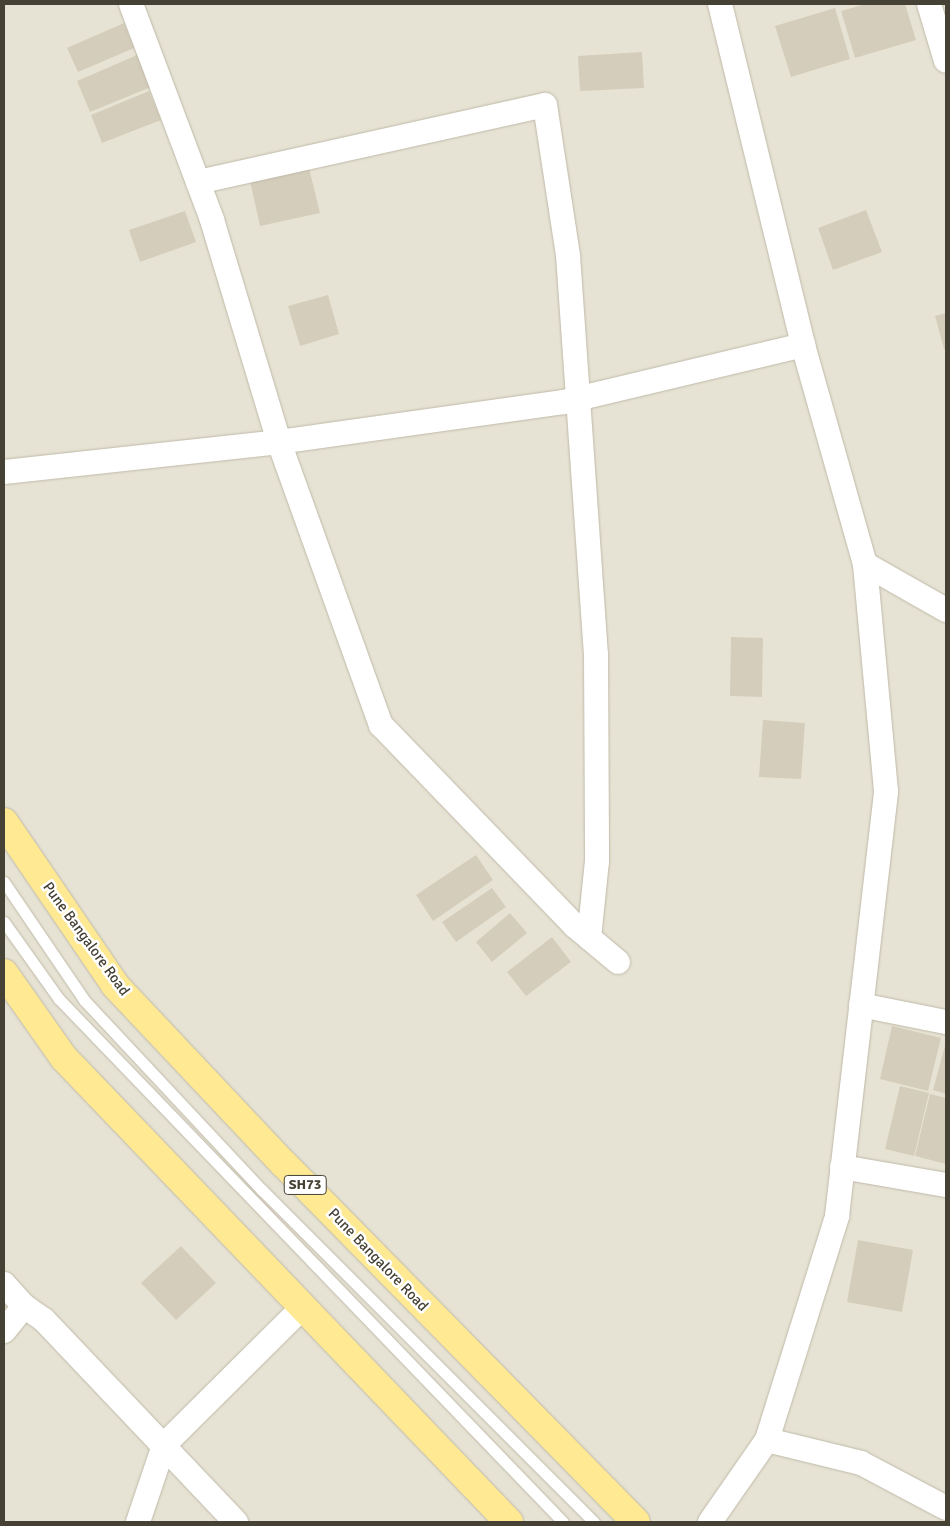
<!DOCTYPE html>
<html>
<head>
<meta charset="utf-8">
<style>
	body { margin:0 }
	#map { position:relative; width:950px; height:1526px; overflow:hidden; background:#f3f0e6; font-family:Signika,sans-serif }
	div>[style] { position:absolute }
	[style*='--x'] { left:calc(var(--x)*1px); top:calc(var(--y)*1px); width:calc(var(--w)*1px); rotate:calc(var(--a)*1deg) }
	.residential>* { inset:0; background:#e7e3d4 }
	.building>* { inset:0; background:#d5cdbb }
	.roads { filter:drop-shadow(0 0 1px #bfb9a8) drop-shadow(0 0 1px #bfb9a8) }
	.service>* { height:11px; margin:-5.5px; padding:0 5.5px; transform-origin:5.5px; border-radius:5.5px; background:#fff }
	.minor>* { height:24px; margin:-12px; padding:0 12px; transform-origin:12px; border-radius:12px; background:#fff }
	.primary>* { height:28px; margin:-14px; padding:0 14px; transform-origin:14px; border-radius:14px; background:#ffe993 }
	span { translate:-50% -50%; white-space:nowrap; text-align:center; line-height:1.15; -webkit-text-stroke:5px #fff; paint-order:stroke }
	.shield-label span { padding:1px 4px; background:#fff; border:1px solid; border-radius:4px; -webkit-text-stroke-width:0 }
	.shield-label { font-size:14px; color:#464135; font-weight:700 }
	.street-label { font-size:15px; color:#464135 }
	.frame { position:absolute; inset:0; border:5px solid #464135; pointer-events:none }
</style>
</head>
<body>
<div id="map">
	<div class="residential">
		<div style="clip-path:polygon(4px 4px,946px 4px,946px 1522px,4px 1522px)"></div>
	</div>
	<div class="building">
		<div style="clip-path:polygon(866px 4px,905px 4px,916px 40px,855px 58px,841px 11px)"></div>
		<div style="clip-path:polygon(835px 8px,850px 59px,791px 77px,775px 26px)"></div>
		<div style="clip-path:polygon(124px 23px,134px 48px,78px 72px,67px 48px)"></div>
		<div style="clip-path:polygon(642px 52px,644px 88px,580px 91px,578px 56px)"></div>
		<div style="clip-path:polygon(137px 55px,151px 87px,90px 112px,77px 81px)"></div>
		<div style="clip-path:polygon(149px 91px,161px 120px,102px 143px,91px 115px)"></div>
		<div style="clip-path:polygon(309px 168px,320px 213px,260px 226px,250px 181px)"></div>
		<div style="clip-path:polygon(866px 210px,882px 252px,833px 270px,818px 228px)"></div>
		<div style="clip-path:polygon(185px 211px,196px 242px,140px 262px,129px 230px)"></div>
		<div style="clip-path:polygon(328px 295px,339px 334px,300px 346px,288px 306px)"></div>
		<div style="clip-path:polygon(946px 313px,946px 349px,944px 349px,935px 316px)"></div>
		<div style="clip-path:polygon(731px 637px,763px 638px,762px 697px,730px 696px)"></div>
		<div style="clip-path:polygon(763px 720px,805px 723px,801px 779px,759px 777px)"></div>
		<div style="clip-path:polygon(476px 855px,493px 880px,433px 921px,416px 895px)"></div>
		<div style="clip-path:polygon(492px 888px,506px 907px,456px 942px,442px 922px)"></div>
		<div style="clip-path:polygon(510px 913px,527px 933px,492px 962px,476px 942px)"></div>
		<div style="clip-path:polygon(552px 937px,571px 962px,526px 996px,507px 972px)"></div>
		<div style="clip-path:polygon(892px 1026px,941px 1038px,928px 1091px,880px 1079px)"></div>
		<div style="clip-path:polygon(946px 1042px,946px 1094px,933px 1090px)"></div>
		<div style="clip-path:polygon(900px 1086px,929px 1093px,914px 1156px,885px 1149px)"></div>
		<div style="clip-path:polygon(930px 1094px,946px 1098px,946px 1164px,915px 1156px)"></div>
		<div style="clip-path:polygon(858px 1240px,913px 1250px,902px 1312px,847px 1302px)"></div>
		<div style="clip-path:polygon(181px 1246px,216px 1283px,176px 1320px,141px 1283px)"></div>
	</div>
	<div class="roads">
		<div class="service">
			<div style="--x:4;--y:882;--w:144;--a:55.8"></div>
			<div style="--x:85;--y:1001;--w:258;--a:46.9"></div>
			<div style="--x:261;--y:1189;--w:471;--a:45"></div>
			<div style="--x:4;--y:922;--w:95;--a:54.5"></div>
			<div style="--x:59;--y:999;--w:726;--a:46.06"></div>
		</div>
		<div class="minor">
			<div style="--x:131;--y:4;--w:231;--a:69.4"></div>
			<div style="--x:212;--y:220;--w:232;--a:73.2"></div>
			<div style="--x:279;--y:442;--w:301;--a:70.2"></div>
			<div style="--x:381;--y:725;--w:279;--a:46"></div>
			<div style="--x:575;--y:926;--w:56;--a:39.9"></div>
			<div style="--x:720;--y:4;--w:351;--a:76.3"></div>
			<div style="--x:803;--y:345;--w:228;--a:74.2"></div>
			<div style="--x:865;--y:564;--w:93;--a:29.6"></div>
			<div style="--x:929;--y:4;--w:59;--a:73.4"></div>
			<div style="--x:198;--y:182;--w:355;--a:-12.5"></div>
			<div style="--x:545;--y:105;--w:152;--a:81.3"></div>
			<div style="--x:568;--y:255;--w:400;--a:86"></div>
			<div style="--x:596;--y:654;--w:207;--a:89.7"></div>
			<div style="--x:597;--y:861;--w:77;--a:95.9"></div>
			<div style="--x:4;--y:472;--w:277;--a:-6.2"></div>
			<div style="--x:279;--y:442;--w:288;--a:-8"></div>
			<div style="--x:564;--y:402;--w:246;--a:-13.4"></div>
			<div style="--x:861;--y:1005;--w:87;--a:11.3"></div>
			<div style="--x:842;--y:1167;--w:106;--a:9.8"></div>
			<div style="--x:4;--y:1284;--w:30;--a:48"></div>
			<div style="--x:24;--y:1306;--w:24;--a:35"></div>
			<div style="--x:44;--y:1320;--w:279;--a:46.5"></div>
			<div style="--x:4;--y:1331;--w:32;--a:-51"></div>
			<div style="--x:767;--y:1440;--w:97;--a:13.7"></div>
			<div style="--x:861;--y:1463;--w:96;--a:27.9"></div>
			<div style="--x:138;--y:1522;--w:81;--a:-71.3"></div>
			<div style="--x:164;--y:1445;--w:197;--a:-44.8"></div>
			<div style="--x:710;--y:1522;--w:100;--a:-55.2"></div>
			<div style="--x:767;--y:1440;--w:235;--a:-72.6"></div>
			<div style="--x:837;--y:1216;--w:428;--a:-83.4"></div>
			<div style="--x:886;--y:791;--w:228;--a:-95.3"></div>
		</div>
		<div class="primary">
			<div style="--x:4;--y:822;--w:197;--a:55.7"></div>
			<div style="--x:115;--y:985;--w:245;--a:46.7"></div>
			<div style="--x:283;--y:1163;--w:503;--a:45.48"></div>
			<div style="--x:4;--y:973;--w:104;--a:54.8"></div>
			<div style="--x:64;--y:1058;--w:643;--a:46.2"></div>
		</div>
	</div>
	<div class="shield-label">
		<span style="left:305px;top:1185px">SH73</span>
	</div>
	<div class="street-label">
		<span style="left:86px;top:939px;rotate:54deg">Pune Bangalore Road</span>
		<span style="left:378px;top:1260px;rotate:46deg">Pune Bangalore Road</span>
	</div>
	<div class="frame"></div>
</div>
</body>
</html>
